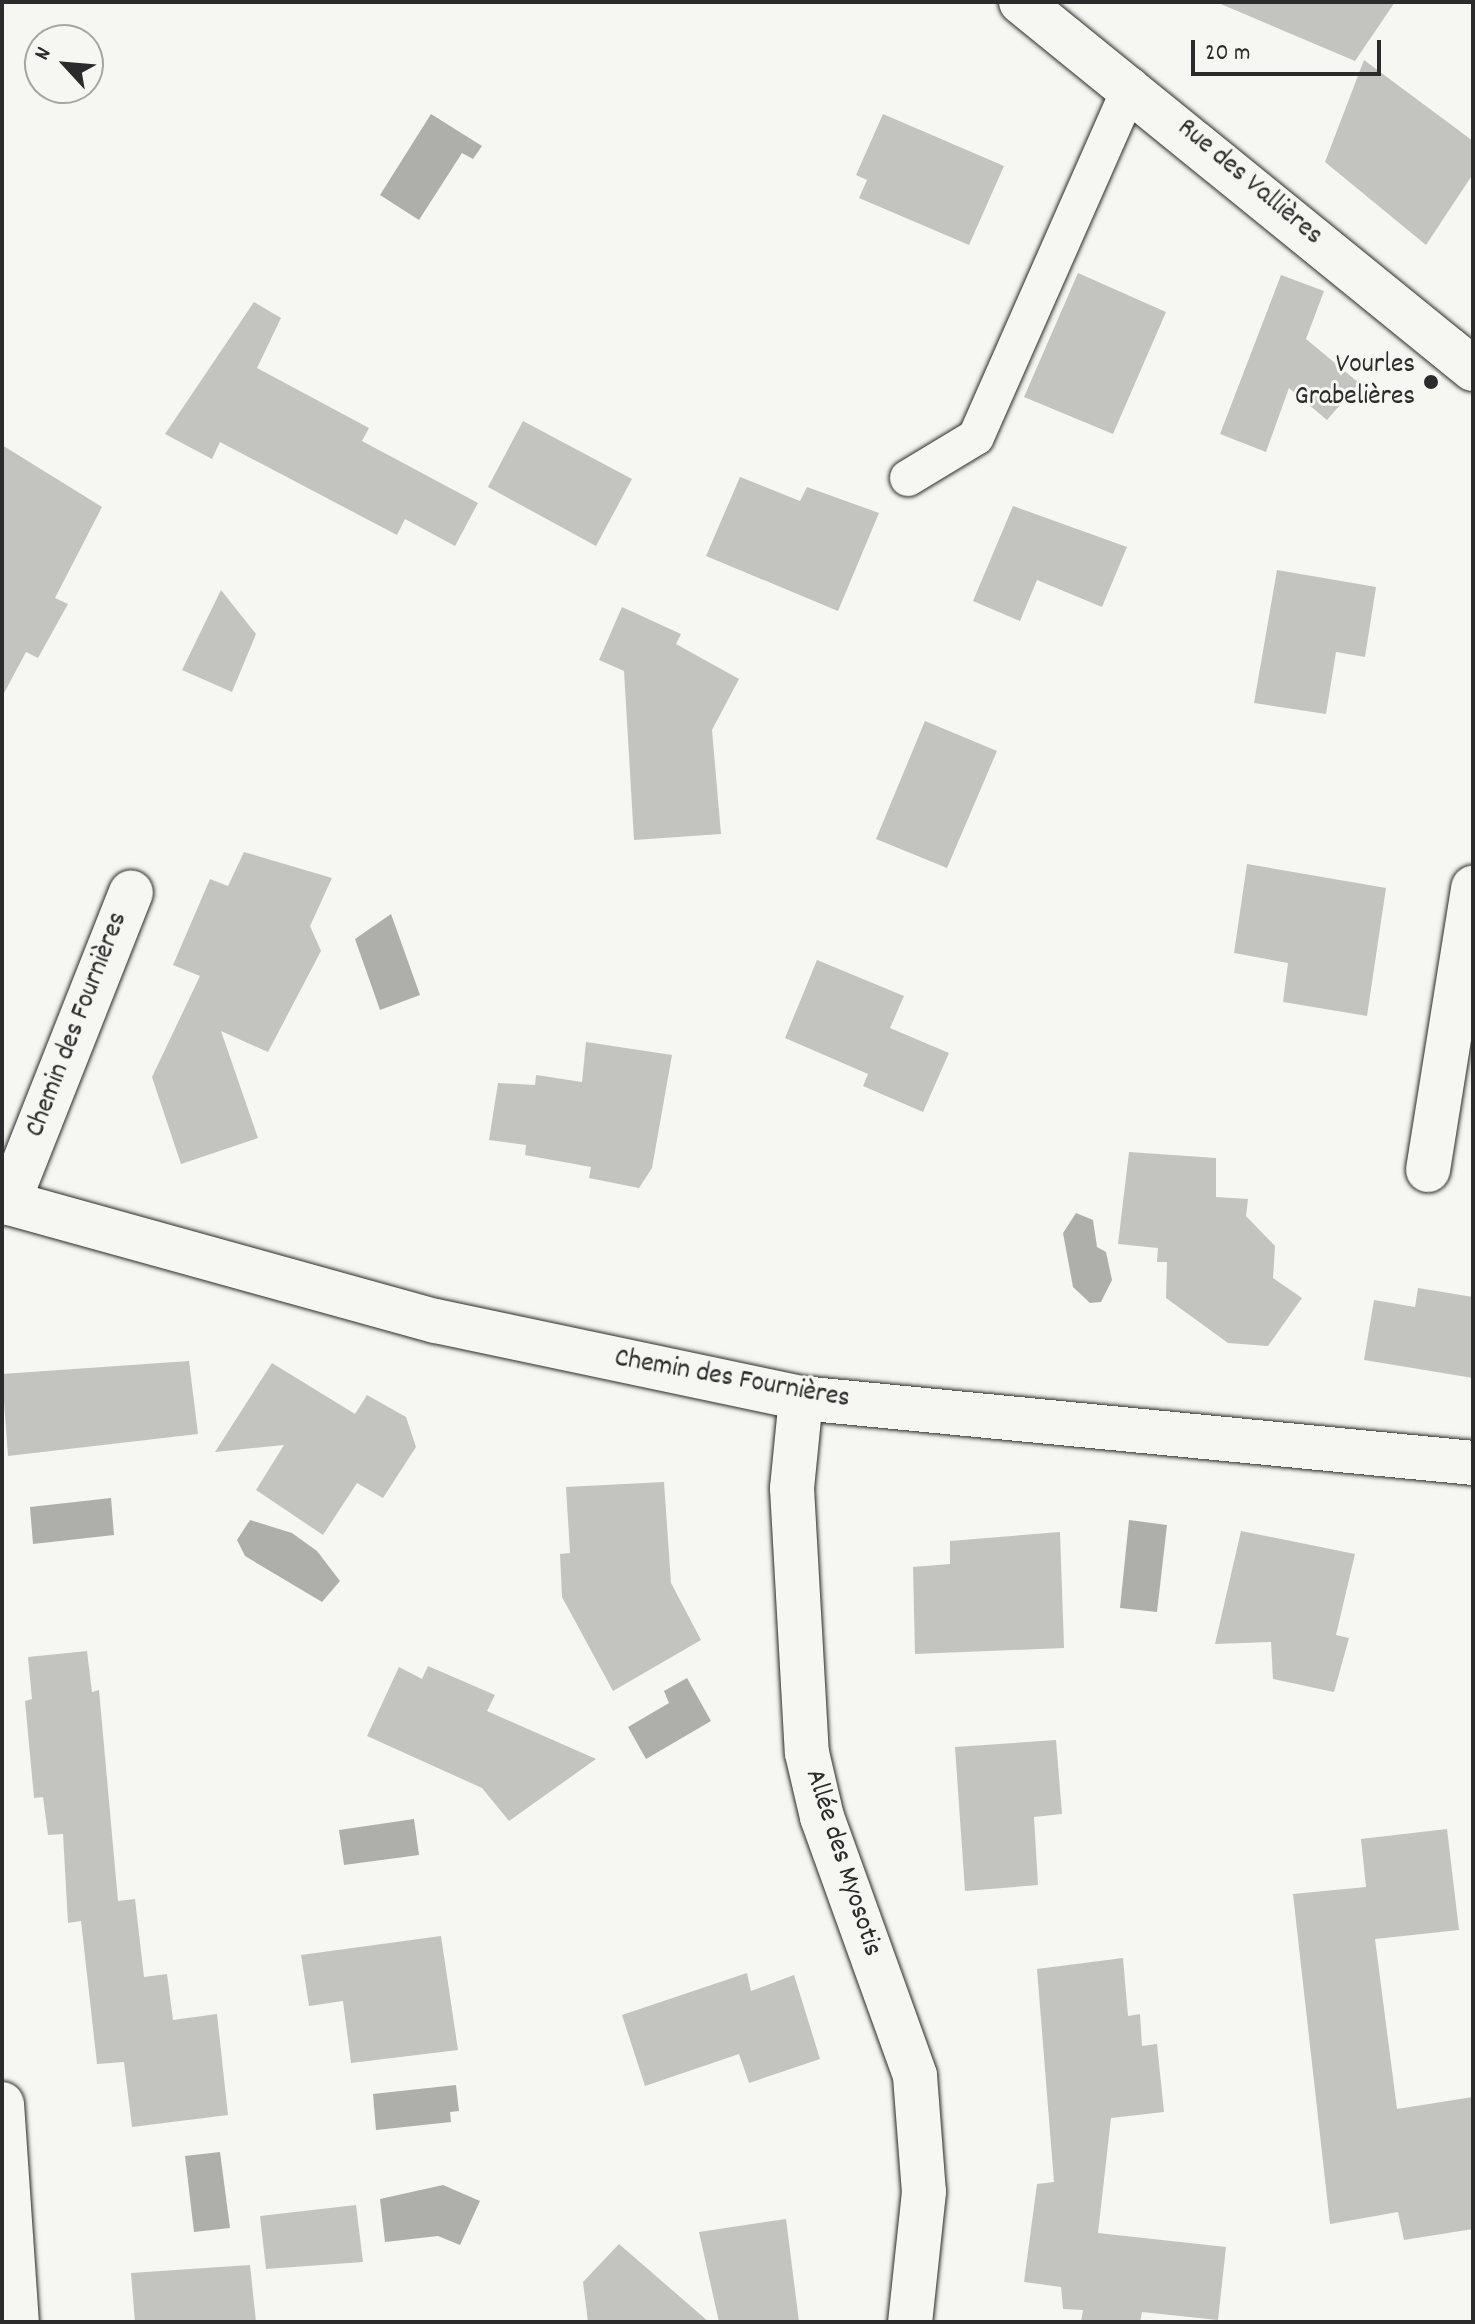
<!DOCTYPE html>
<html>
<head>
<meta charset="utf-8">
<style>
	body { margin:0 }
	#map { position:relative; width:1475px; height:2324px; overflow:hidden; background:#f6f6f2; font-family:Dekko,sans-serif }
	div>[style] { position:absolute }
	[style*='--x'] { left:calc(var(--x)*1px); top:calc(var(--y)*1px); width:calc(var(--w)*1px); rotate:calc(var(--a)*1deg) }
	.water>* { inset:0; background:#aeaeab }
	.building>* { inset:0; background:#c3c3c0 }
	.roads { filter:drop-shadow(0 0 2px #2b2b2b) drop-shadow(0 0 2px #2b2b2b) }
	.lane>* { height:36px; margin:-18px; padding:0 18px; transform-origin:18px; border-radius:18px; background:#f6f6f2 }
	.street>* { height:44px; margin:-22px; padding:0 22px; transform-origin:22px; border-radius:22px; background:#f6f6f2 }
	.dots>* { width:22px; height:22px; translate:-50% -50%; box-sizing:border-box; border:4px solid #f6f6f2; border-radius:50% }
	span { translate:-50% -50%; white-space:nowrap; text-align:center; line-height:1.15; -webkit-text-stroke:6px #f6f6f2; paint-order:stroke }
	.street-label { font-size:28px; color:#2b2b2b }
	.poi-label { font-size:28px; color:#2b2b2b }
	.right { translate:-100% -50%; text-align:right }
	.frame { position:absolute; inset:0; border:4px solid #2b2b2b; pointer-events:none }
	.north { position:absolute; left:24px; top:24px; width:80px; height:80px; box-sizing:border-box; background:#f6f6f2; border:2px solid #a5a5a2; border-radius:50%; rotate:296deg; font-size:22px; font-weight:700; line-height:32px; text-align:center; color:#2b2b2b }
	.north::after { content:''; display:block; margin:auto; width:28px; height:36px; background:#2b2b2b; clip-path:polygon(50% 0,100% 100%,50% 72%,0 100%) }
	.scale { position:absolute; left:1191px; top:40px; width:190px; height:36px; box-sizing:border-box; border:4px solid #2b2b2b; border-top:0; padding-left:10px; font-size:24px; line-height:28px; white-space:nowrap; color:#2b2b2b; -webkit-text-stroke:6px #f6f6f2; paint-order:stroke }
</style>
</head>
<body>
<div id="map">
	<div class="water">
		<div style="clip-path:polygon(431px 114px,482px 146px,473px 159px,462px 153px,419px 220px,380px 195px)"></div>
		<div style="clip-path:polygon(391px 914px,420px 995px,380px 1010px,355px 939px)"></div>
		<div style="clip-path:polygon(1076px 1213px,1093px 1220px,1097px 1247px,1106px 1252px,1112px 1280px,1101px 1302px,1090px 1303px,1073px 1287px,1063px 1233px)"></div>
		<div style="clip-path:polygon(111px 1498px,114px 1535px,33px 1544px,30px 1507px)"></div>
		<div style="clip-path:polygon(250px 1520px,292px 1533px,317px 1551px,340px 1581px,322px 1602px,245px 1556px,237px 1540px)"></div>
		<div style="clip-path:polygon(1129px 1520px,1167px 1525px,1157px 1612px,1120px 1608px)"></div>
		<div style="clip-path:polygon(687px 1678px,711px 1721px,646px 1759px,628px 1727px,669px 1703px,664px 1691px)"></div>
		<div style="clip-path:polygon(414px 1819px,419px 1855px,344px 1865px,339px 1830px)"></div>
		<div style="clip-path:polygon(456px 2085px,459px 2111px,450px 2112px,451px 2122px,376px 2130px,373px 2094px)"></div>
		<div style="clip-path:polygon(220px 2152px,230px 2228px,194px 2232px,185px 2156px)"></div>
		<div style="clip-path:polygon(443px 2185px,480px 2201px,460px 2245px,438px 2236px,385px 2242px,380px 2199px)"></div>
	</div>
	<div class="building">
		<div style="clip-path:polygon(1216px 2px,1395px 2px,1355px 61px)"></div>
		<div style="clip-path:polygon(1364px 60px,1473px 141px,1473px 174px,1426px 245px,1325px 162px)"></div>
		<div style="clip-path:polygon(883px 114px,1004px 166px,969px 245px,859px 198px,867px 180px,856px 175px)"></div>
		<div style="clip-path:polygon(1078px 273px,1166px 312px,1113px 434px,1024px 397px)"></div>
		<div style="clip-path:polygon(1281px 275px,1324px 291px,1306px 339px,1359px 383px,1327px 420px,1289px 388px,1266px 452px,1220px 434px)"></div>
		<div style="clip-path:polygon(254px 302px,281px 318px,257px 368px,369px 428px,362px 441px,478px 503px,455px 546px,405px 519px,397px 535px,220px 442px,212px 459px,165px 434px)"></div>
		<div style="clip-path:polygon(523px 421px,632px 479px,596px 546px,488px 487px)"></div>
		<div style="clip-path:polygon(2px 445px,102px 507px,55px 598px,68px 604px,38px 658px,26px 652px,2px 697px)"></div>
		<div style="clip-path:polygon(740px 477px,800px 501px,807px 487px,879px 513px,838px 611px,706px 556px)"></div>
		<div style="clip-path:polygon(1013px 506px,1127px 547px,1102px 607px,1037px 580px,1020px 621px,973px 601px)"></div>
		<div style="clip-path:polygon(1277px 570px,1376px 587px,1365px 657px,1336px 652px,1326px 714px,1254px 703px)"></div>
		<div style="clip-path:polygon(221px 590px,256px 634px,232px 692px,182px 670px)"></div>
		<div style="clip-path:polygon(622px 607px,681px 634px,676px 644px,739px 679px,712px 730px,721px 834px,634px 840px,624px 671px,599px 660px)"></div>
		<div style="clip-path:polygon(925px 721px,997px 751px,947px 868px,876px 839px)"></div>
		<div style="clip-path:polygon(244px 852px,332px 878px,310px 926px,321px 951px,268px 1052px,221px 1031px,258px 1138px,181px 1164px,152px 1077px,200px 976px,173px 965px,210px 879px,228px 886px)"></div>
		<div style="clip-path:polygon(1247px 864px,1386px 888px,1367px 1016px,1283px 1002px,1288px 963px,1234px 953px)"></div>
		<div style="clip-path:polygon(817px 960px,904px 996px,890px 1028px,949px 1053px,923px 1112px,863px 1086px,868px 1074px,785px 1038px)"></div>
		<div style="clip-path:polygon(586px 1042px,672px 1055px,652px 1168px,639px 1188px,589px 1178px,591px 1167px,525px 1155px,526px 1145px,489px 1140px,498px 1083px,535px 1085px,536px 1075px,582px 1082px)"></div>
		<div style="clip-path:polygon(1129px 1152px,1216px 1158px,1216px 1197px,1248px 1199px,1246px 1216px,1275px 1246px,1273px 1278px,1302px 1298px,1268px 1346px,1228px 1343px,1166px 1298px,1167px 1262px,1157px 1262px,1158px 1248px,1118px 1244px)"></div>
		<div style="clip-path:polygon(1418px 1288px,1473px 1297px,1473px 1378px,1364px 1360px,1374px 1300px,1415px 1307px)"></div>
		<div style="clip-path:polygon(189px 1361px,198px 1434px,8px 1456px,2px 1374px)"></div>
		<div style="clip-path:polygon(272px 1363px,355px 1414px,367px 1395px,406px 1417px,416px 1447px,383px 1498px,357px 1483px,323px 1535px,256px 1490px,284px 1445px,215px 1452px)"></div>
		<div style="clip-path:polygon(664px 1482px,671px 1583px,701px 1640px,613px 1691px,562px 1597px,560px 1554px,570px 1553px,566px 1487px)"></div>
		<div style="clip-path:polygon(1241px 1531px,1355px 1554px,1336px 1635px,1349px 1638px,1334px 1692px,1273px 1679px,1271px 1642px,1215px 1644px)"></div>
		<div style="clip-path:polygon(1060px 1532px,1064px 1648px,915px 1654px,913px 1567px,950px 1564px,950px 1541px)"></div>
		<div style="clip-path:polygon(87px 1651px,92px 1692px,99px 1690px,118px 1901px,135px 1899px,144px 1977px,167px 1974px,173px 2020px,217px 2014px,228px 2115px,132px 2127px,124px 2062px,97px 2064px,81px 1921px,68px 1923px,63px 1834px,48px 1835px,43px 1797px,34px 1798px,25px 1701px,32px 1699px,28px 1657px)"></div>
		<div style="clip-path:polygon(428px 1666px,495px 1695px,487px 1711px,596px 1759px,509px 1821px,482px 1788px,367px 1736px,399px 1667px,422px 1679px)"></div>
		<div style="clip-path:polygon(1056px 1740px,1062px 1814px,1034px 1817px,1038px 1885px,965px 1891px,955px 1747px)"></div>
		<div style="clip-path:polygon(1447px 1829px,1459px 1930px,1375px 1939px,1397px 2109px,1473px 2097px,1473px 2229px,1404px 2240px,1398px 2212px,1330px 2224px,1293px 1894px,1366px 1887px,1361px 1839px)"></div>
		<div style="clip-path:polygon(441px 1936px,458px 2050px,351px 2063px,343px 2001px,309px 2006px,301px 1955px)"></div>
		<div style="clip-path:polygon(1123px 1958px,1128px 2016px,1140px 2014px,1142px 2046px,1157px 2044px,1164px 2112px,1111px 2118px,1098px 2233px,1226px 2247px,1218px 2320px,1142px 2312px,1140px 2322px,1081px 2322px,1083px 2310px,1063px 2309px,1061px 2287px,1024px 2282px,1037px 2184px,1054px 2182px,1037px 1969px)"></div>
		<div style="clip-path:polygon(747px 1973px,751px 1991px,794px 1975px,820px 2059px,749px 2083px,739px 2054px,645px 2086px,622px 2015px)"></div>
		<div style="clip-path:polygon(356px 2205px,363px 2262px,266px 2269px,260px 2216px)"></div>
		<div style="clip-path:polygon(786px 2219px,799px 2322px,719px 2322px,699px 2232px)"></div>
		<div style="clip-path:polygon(619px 2244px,709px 2322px,588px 2322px,583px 2282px)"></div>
		<div style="clip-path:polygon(250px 2265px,256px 2322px,135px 2322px,131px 2273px)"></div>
	</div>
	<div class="roads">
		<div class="lane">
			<div style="--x:908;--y:478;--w:79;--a:-31.1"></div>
			<div style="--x:976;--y:437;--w:384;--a:-66.2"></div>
		</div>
		<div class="street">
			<div style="--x:1021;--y:2;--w:582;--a:39.07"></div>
			<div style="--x:1428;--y:1170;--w:286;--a:-80.9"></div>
			<div style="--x:2;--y:1201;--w:450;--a:15.5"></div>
			<div style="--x:436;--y:1321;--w:373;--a:11.9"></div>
			<div style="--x:801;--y:1398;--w:675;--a:5.52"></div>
			<div style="--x:8;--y:1203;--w:334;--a:-68.4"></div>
			<div style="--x:801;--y:1398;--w:90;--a:95.7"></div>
			<div style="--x:792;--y:1488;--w:265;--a:86.8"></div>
			<div style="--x:807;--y:1753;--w:66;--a:76.8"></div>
			<div style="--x:822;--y:1817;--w:275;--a:70.2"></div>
			<div style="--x:915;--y:2076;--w:116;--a:85.6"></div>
			<div style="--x:924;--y:2192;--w:131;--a:96.1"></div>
			<div style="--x:2;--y:2104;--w:219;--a:86.1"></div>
		</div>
	</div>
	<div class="dots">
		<div style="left:1431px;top:382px;background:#2b2b2b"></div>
	</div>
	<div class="street-label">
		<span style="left:1249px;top:183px;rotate:40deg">Rue des Vallières</span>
		<span style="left:78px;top:1025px;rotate:-69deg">Chemin des Fournières</span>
		<span style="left:732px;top:1380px;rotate:10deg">Chemin des Fournières</span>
		<span style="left:842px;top:1863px;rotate:72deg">Allée des Myosotis</span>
	</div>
	<div class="poi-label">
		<span class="right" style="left:1415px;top:382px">Vourles<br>Grabelières</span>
	</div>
	<div class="frame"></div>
	<div class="north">N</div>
	<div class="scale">20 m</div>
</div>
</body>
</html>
